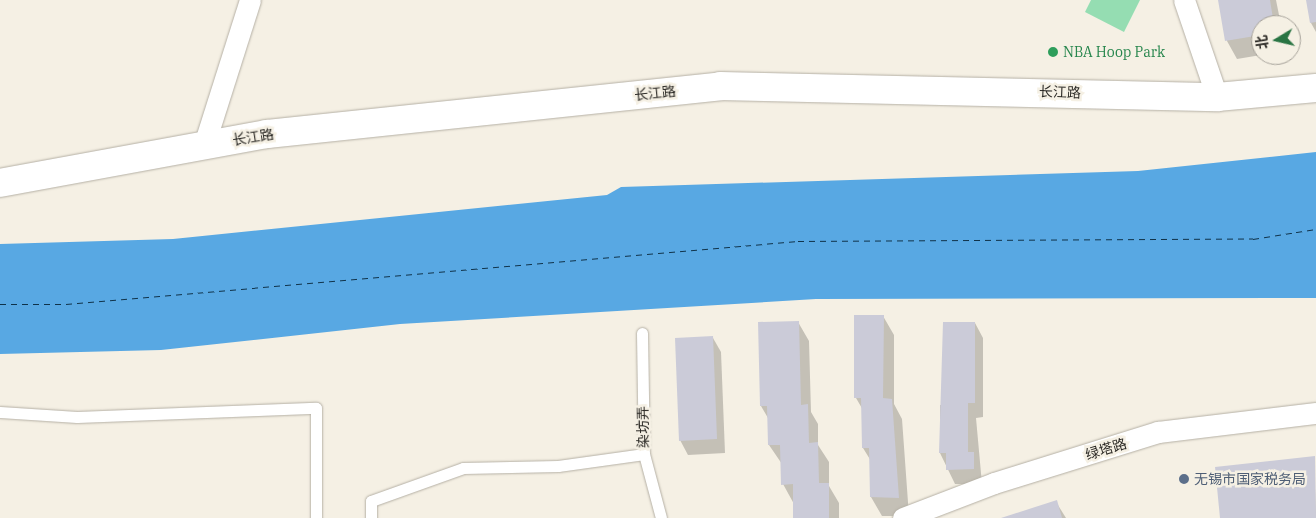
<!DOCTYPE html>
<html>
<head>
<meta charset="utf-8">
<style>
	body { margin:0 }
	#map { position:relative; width:1316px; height:518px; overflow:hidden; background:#f5f0e4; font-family:"IBM Plex Serif","Noto Sans SC",serif }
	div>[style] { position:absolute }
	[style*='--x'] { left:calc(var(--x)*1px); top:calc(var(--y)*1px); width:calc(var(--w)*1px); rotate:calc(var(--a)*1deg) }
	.green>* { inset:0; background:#95ddb2 }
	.water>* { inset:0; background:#58a8e3 }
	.shadow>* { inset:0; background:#0003 }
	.ferry>* { height:1px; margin-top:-0.5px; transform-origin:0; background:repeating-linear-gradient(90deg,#0f3249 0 6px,transparent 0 11px) }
	.building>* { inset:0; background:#cbcbd8 }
	.roads { filter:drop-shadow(0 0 1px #b5b0a5) drop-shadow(0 0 1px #b5b0a5) }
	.service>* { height:11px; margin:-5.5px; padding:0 5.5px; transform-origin:5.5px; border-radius:5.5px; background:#fff }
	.minor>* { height:21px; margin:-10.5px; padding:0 10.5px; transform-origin:10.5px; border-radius:10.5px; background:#fff }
	.tertiary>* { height:28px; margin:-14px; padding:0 14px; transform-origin:14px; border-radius:14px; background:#fff }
	.dots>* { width:14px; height:14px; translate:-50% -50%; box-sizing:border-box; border:2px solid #f5f0e4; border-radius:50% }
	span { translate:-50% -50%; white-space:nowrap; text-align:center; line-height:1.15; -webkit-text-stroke:5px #f5f0e4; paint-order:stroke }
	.leisure-label { font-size:14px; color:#27864d }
	.left { translate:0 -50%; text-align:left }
	.street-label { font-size:14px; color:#2b2925 }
	.service-label { font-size:14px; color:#4e5e75 }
	.north { position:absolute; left:1251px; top:15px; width:50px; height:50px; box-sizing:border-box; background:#f5f0e4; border:1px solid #a4a098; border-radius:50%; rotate:261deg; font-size:14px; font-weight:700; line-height:20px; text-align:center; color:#2b2925 }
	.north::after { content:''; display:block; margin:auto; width:18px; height:22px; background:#297443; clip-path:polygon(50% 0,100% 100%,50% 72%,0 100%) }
</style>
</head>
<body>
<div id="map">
	<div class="green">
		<div style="clip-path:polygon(1091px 0,1140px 0,1124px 32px,1085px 12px)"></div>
	</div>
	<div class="water">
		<div style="clip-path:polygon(1316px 152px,1316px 298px,816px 299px,400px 324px,161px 350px,0 354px,0 244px,173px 239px,607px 195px,621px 187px,1138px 171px)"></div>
	</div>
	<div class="shadow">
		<div style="clip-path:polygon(1219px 0,1276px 0,1281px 25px,1261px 25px,1261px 55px,1237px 59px,1227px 41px)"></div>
		<div style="clip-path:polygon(1307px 0,1316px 0,1316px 32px,1311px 23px)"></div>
		<div style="clip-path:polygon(883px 316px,894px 335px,894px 404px,902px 419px,909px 516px,882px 516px,871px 497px,871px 461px,863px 448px,863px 410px,856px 398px)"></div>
		<div style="clip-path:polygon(798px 322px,809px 341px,811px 412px,818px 424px,818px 445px,829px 462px,829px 486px,839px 503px,839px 518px,794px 518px,794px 504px,783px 484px,782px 464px,769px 445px,768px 418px,761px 406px)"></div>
		<div style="clip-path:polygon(975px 323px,983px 338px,983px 417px,976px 418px,982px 484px,955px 484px,940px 453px,940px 405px,945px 405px)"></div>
		<div style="clip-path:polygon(713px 338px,721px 352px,725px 453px,688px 455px,680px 440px)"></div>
		<div style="clip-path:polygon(1314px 458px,1316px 518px,1221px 518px)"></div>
		<div style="clip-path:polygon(1056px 502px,1066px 518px,1004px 518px)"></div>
	</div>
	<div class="ferry">
		<div style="--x:0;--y:304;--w:66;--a:0"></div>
		<div style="--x:66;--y:304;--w:735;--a:-4.92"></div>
		<div style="--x:798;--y:241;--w:455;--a:-0.3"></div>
		<div style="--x:1253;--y:239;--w:64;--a:-9"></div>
	</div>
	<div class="building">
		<div style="clip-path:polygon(1218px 0,1270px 0,1274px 25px,1261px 25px,1261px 35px,1225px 41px)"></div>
		<div style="clip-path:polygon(1306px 0,1316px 0,1316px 22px,1310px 23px)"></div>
		<div style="clip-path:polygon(854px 315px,884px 315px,883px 398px,892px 399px,899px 498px,870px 497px,869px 448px,862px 448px,861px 398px,854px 398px)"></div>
		<div style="clip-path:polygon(799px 321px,801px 405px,808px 404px,809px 443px,818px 442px,819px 483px,829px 483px,829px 518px,793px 518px,793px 484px,781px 485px,780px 445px,768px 445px,767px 406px,760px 406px,758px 322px)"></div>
		<div style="clip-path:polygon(943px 322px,975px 322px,975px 403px,968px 403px,968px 452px,974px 452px,974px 469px,946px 470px,946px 453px,939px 453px)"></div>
		<div style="clip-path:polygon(713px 336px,717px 439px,679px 441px,675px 338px)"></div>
		<div style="clip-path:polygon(1315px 456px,1316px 518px,1220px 518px,1215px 467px)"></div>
		<div style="clip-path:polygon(1057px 500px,1062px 518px,1001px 518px)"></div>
	</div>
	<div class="roads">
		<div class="service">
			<div style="--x:642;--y:333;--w:121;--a:89.1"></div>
			<div style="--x:644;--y:454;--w:66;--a:75.1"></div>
			<div style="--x:0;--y:412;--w:77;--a:3.7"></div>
			<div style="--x:77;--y:417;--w:239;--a:-2.2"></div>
			<div style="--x:316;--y:408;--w:110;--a:90"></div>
			<div style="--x:371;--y:518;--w:17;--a:-90"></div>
			<div style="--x:371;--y:501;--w:98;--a:-19.7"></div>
			<div style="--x:463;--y:468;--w:95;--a:-1.2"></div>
			<div style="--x:558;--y:466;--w:87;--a:-7.9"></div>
		</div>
		<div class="minor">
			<div style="--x:1184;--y:0;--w:102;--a:71.2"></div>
			<div style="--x:204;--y:145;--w:152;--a:-72.4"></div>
			<div style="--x:903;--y:518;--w:97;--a:-21"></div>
			<div style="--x:994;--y:483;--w:172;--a:-17.3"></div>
			<div style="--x:1158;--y:432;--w:159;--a:-6.9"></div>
		</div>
		<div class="tertiary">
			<div style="--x:0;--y:183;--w:271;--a:-10.4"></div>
			<div style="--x:267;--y:134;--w:456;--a:-6"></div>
			<div style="--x:720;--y:86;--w:497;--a:1.3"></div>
			<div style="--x:1217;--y:97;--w:99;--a:-5.2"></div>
		</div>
	</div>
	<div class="dots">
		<div style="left:1053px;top:52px;background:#2e9e5b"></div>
		<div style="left:1184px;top:479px;background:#5c6f8a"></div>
	</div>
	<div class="leisure-label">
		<span class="left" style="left:1063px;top:52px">NBA Hoop Park</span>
	</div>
	<div class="street-label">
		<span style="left:1060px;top:92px;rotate:2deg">长江路</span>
		<span style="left:655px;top:93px;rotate:-6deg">长江路</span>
		<span style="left:253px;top:137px;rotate:-9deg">长江路</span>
		<span style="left:643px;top:427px;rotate:-91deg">染坊弄</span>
		<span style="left:1106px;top:449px;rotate:-17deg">绿塔路</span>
	</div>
	<div class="service-label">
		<span class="left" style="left:1194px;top:479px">无锡市国家税务局</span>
	</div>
	<div class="north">北</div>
</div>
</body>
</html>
